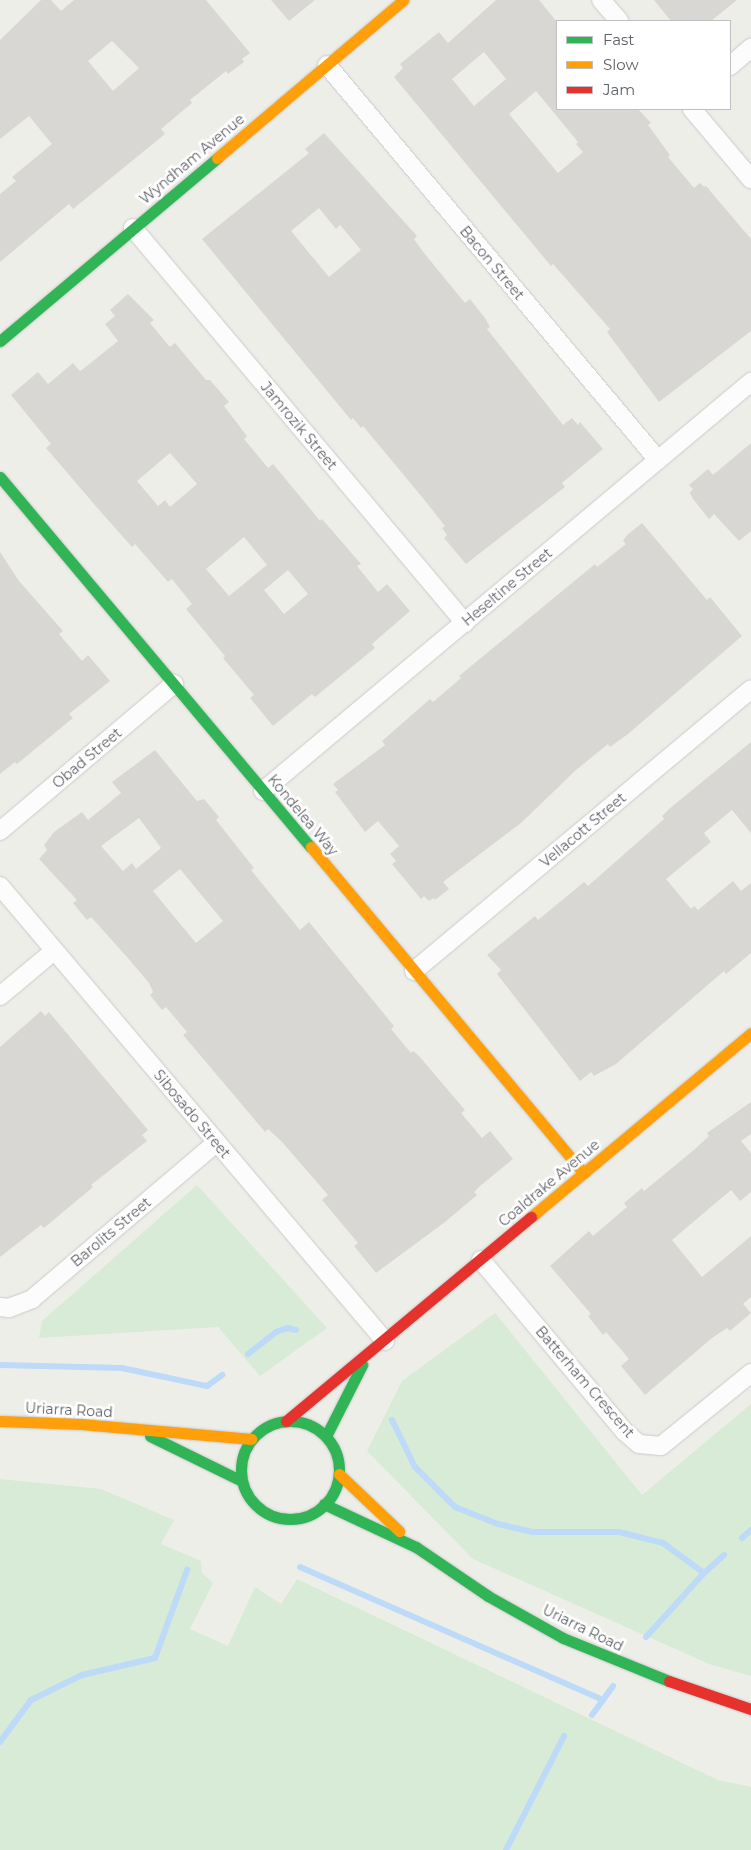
<!DOCTYPE html>
<html>
<head>
<meta charset="utf-8">
<style>
	body { margin:0 }
	#map { position:relative; width:751px; height:1850px; overflow:hidden; background:#eeeee9; font-family:Montserrat,sans-serif }
	div>[style] { position:absolute }
	[style*='--x'] { left:calc(var(--x)*1px); top:calc(var(--y)*1px); width:calc(var(--w)*1px); rotate:calc(var(--a)*1deg) }
	.green>* { inset:0; background:#d7ebd6 }
	.stream>* { height:6px; margin:-3px; padding:0 3px; transform-origin:3px; border-radius:3px; background:#bddaf8 }
	.building>* { inset:0; background:#d8d7d4 }
	.roads { filter:drop-shadow(0 0 1px #cacaca) drop-shadow(0 0 1px #cacaca) }
	.street>* { height:18px; margin:-9px; padding:0 9px; transform-origin:9px; border-radius:9px; background:#fcfcfc }
	.fast>* { height:11px; margin:-5.5px; padding:0 5.5px; transform-origin:5.5px; border-radius:5.5px; background:#30b455 }
	.fast>.ring { margin:-5.5px; padding:0; box-sizing:content-box; background:none; border:11px solid #30b455; border-radius:50% }
	.slow>* { height:11px; margin:-5.5px; padding:0 5.5px; transform-origin:5.5px; border-radius:5.5px; background:#ff9f0a }
	.jam>* { height:11px; margin:-5.5px; padding:0 5.5px; transform-origin:5.5px; border-radius:5.5px; background:#e5322d }
	span { translate:-50% -50%; white-space:nowrap; text-align:center; line-height:1.15; -webkit-text-stroke:5px #fff; paint-order:stroke }
	.street-label { font-size:14px; color:#5e6167 }
	.legend { position:absolute; left:556px; top:20px; width:175px; height:90px; box-sizing:border-box; background:#fff; border:1px solid #bfc0c2; margin:0; padding:6px 9px; list-style:none; font-size:15px; color:#5e6167 }
	.legend li { display:flex; align-items:center; gap:10px; height:25px }
	.legend b { width:25px; border:1px solid #bfc0c2 }
</style>
</head>
<body>
<div id="map">
	<div class="green">
		<div style="clip-path:polygon(197px 1185px,327px 1328px,260px 1376px,218px 1327px,39px 1338px,42px 1321px)"></div>
		<div style="clip-path:polygon(495px 1313px,642px 1495px,751px 1404px,751px 1676px,709px 1664px,473px 1559px,367px 1451px,402px 1381px)"></div>
		<div style="clip-path:polygon(0 1479px,101px 1489px,174px 1520px,161px 1544px,201px 1561px,202px 1573px,213px 1583px,190px 1629px,228px 1646px,255px 1587px,281px 1604px,297px 1579px,718px 1780px,751px 1787px,751px 1850px,0 1850px)"></div>
	</div>
	<div class="stream">
		<div style="--x:248;--y:1354;--w:36;--a:-38"></div>
		<div style="--x:276;--y:1332;--w:12;--a:-20"></div>
		<div style="--x:287;--y:1328;--w:9;--a:13"></div>
		<div style="--x:0;--y:1365;--w:122;--a:1.4"></div>
		<div style="--x:122;--y:1368;--w:87;--a:12"></div>
		<div style="--x:207;--y:1386;--w:19;--a:-36"></div>
		<div style="--x:392;--y:1420;--w:52;--a:63.9"></div>
		<div style="--x:415;--y:1467;--w:57;--a:45"></div>
		<div style="--x:455;--y:1507;--w:46;--a:21.6"></div>
		<div style="--x:498;--y:1524;--w:36;--a:13"></div>
		<div style="--x:533;--y:1532;--w:86;--a:0"></div>
		<div style="--x:619;--y:1532;--w:45;--a:14"></div>
		<div style="--x:663;--y:1543;--w:51;--a:36.2"></div>
		<div style="--x:704;--y:1573;--w:27;--a:-42"></div>
		<div style="--x:742;--y:1538;--w:12;--a:-42"></div>
		<div style="--x:300;--y:1567;--w:331;--a:23.7"></div>
		<div style="--x:646;--y:1637;--w:86;--a:-47.8"></div>
		<div style="--x:592;--y:1715;--w:36;--a:-54"></div>
		<div style="--x:0;--y:1742;--w:52;--a:-53.6"></div>
		<div style="--x:31;--y:1700;--w:57;--a:-26.1"></div>
		<div style="--x:82;--y:1675;--w:75;--a:-13.1"></div>
		<div style="--x:155;--y:1658;--w:94;--a:-70"></div>
		<div style="--x:506;--y:1850;--w:128;--a:-63"></div>
	</div>
	<div class="building">
		<div style="clip-path:polygon(evenodd,41px 0,51px 0,61px 11px,74px 0,206px 0,250px 53px,242px 59px,244px 62px,228px 74px,226px 71px,190px 100px,192px 103px,161px 129px,165px 134px,73px 209px,69px 204px,0 262px,0 194px,16px 181px,12px 177px,52px 144px,29px 116px,0 139px,0 40px,41px 0,112px 41px,139px 68px,113px 91px,88px 61px,112px 41px)"></div>
		<div style="clip-path:polygon(271px 0,315px 0,289px 21px)"></div>
		<div style="clip-path:polygon(evenodd,496px 0,539px 0,557px 22px,557px 109px,638px 109px,651px 123px,648px 125px,670px 155px,668px 157px,694px 188px,700px 183px,704px 187px,706px 186px,751px 239px,751px 331px,659px 402px,607px 332px,610px 329px,553px 264px,551px 266px,394px 77px,403px 68px,400px 64px,439px 32px,448px 43px,496px 0,484px 52px,506px 79px,474px 106px,452px 79px,484px 52px,496px 0,536px 91px,578px 142px,576px 144px,583px 152px,558px 173px,509px 114px,536px 91px)"></div>
		<div style="clip-path:polygon(654px 0,737px 0,711px 21px,671px 21px)"></div>
		<div style="clip-path:polygon(evenodd,324px 133px,417px 236px,414px 239px,424px 253px,465px 303px,470px 299px,485px 318px,490px 327px,487px 329px,563px 425px,572px 418px,578px 425px,580px 422px,603px 449px,562px 483px,565px 487px,466px 564px,444px 538px,447px 535px,442px 528px,445px 526px,422px 497px,363px 426px,361px 428px,353px 418px,351px 420px,202px 239px,309px 153px,305px 149px,324px 133px,319px 208px,336px 229px,340px 225px,361px 250px,329px 277px,291px 231px,319px 208px)"></div>
		<div style="clip-path:polygon(evenodd,128px 294px,154px 320px,150px 323px,170px 347px,175px 343px,206px 380px,210px 380px,229px 402px,224px 406px,247px 436px,244px 439px,268px 468px,273px 464px,313px 512px,320px 521px,322px 519px,361px 564px,357px 566px,378px 592px,387px 584px,410px 611px,372px 644px,375px 648px,315px 697px,312px 694px,273px 726px,250px 698px,254px 695px,223px 658px,225px 656px,186px 609px,192px 604px,172px 579px,168px 582px,135px 544px,132px 547px,100px 511px,46px 448px,51px 444px,11px 395px,38px 372px,48px 384px,73px 363px,80px 371px,83px 369px,118px 341px,105px 324px,115px 316px,110px 310px,128px 294px,170px 453px,197px 484px,170px 507px,165px 500px,158px 506px,137px 481px,170px 453px,128px 294px,244px 537px,267px 565px,229px 596px,206px 569px,244px 537px,128px 294px,288px 570px,308px 594px,284px 614px,264px 590px,288px 570px)"></div>
		<div style="clip-path:polygon(751px 443px,751px 531px,739px 541px,714px 514px,709px 519px,693px 499px,690px 493px,693px 489px,689px 485px,708px 469px,713px 475px)"></div>
		<div style="clip-path:polygon(642px 523px,707px 600px,710px 597px,742px 636px,628px 734px,610px 747px,608px 744px,576px 770px,521px 823px,443px 882px,449px 889px,435px 900px,434px 898px,429px 901px,424px 896px,421px 899px,392px 864px,396px 861px,390px 854px,399px 846px,378px 821px,365px 832px,335px 792px,338px 790px,333px 784px,385px 745px,382px 741px,430px 699px,433px 702px,461px 678px,459px 676px,595px 564px,597px 567px,626px 544px,623px 541px,627px 535px)"></div>
		<div style="clip-path:polygon(0 552px,19px 581px,63px 631px,59px 634px,82px 661px,88px 655px,110px 681px,69px 714px,73px 718px,17px 764px,15px 762px,0 774px)"></div>
		<div style="clip-path:polygon(751px 742px,751px 833px,732px 810px,704px 833px,711px 842px,666px 879px,691px 909px,694px 906px,698px 910px,733px 881px,741px 891px,751px 883px,751px 953px,726px 974px,724px 971px,616px 1064px,594px 1076px,591px 1072px,580px 1081px,497px 974px,501px 970px,487px 955px,535px 916px,538px 920px,584px 882px,588px 886px,664px 819px,662px 816px,669px 809px)"></div>
		<div style="clip-path:polygon(evenodd,155px 750px,197px 801px,204px 799px,219px 817px,216px 820px,254px 868px,251px 870px,300px 930px,309px 922px,394px 1026px,391px 1029px,411px 1053px,413px 1051px,419px 1056px,465px 1110px,461px 1113px,482px 1138px,490px 1131px,513px 1159px,480px 1186px,474px 1192px,477px 1195px,445px 1222px,376px 1273px,354px 1246px,358px 1243px,322px 1200px,328px 1195px,282px 1142px,268px 1129px,265px 1132px,183px 1035px,187px 1032px,166px 1007px,162px 1010px,150px 995px,153px 992px,149px 983px,127px 957px,91px 917px,87px 920px,73px 903px,77px 900px,39px 859px,47px 850px,44px 845px,54px 832px,82px 812px,88px 820px,121px 793px,112px 782px,155px 750px,139px 818px,161px 848px,136px 869px,132px 863px,123px 871px,101px 846px,139px 818px,155px 750px,180px 869px,223px 921px,196px 943px,153px 891px,180px 869px)"></div>
		<div style="clip-path:polygon(41px 1011px,45px 1016px,49px 1012px,148px 1130px,142px 1135px,147px 1141px,91px 1185px,93px 1187px,44px 1228px,41px 1225px,0 1257px,0 1047px)"></div>
		<div style="clip-path:polygon(751px 1102px,751px 1134px,741px 1141px,751px 1153px,751px 1192px,740px 1201px,731px 1190px,672px 1240px,702px 1277px,751px 1236px,751px 1297px,743px 1304px,751px 1313px,730px 1331px,727px 1328px,712px 1338px,645px 1395px,621px 1366px,629px 1359px,606px 1332px,603px 1335px,588px 1316px,591px 1314px,550px 1266px,589px 1231px,593px 1236px,627px 1207px,624px 1203px,642px 1188px,644px 1191px,695px 1149px,709px 1136px,707px 1133px)"></div>
	</div>
	<div class="roads">
		<div class="street">
			<div style="--x:601;--y:0;--w:28;--a:49"></div>
			<div style="--x:327;--y:65;--w:515;--a:50.04"></div>
			<div style="--x:730;--y:66;--w:28;--a:-41"></div>
			<div style="--x:692;--y:109;--w:92;--a:49.9"></div>
			<div style="--x:133;--y:228;--w:516;--a:49.95"></div>
			<div style="--x:263;--y:791;--w:637;--a:-39.97"></div>
			<div style="--x:0;--y:831;--w:228;--a:-40.2"></div>
			<div style="--x:0;--y:886;--w:596;--a:49.76"></div>
			<div style="--x:414;--y:971;--w:439;--a:-39.9"></div>
			<div style="--x:0;--y:996;--w:70;--a:-39.8"></div>
			<div style="--x:481;--y:1260;--w:224;--a:50.1"></div>
			<div style="--x:625;--y:1432;--w:18;--a:41"></div>
			<div style="--x:639;--y:1444;--w:22;--a:5"></div>
			<div style="--x:661;--y:1446;--w:116;--a:-39"></div>
			<div style="--x:0;--y:1307;--w:9;--a:6"></div>
			<div style="--x:9;--y:1308;--w:25;--a:-21"></div>
			<div style="--x:32;--y:1299;--w:241;--a:-40.3"></div>
		</div>
		<div class="fast">
			<div style="--x:0;--y:341;--w:284;--a:-40.1"></div>
			<div style="--x:0;--y:477;--w:483;--a:50"></div>
			<div class="ring" style="left:241px;top:1421px;width:87px;height:87px"></div>
			<div style="--x:150;--y:1436;--w:102;--a:26.1"></div>
			<div style="--x:326;--y:1436;--w:80;--a:-63.1"></div>
			<div style="--x:324;--y:1504;--w:102;--a:25.1"></div>
			<div style="--x:416;--y:1547;--w:87;--a:34.2"></div>
			<div style="--x:488;--y:1596;--w:86;--a:29.2"></div>
			<div style="--x:563;--y:1638;--w:114;--a:22.1"></div>
		</div>
		<div class="slow">
			<div style="--x:217;--y:158;--w:244;--a:-40.3"></div>
			<div style="--x:311;--y:847;--w:425;--a:50.1"></div>
			<div style="--x:531;--y:1217;--w:287;--a:-39.9"></div>
			<div style="--x:0;--y:1421;--w:81;--a:2.1"></div>
			<div style="--x:81;--y:1424;--w:171;--a:5"></div>
			<div style="--x:339;--y:1474;--w:83;--a:43.5"></div>
		</div>
		<div class="jam">
			<div style="--x:286;--y:1421;--w:319;--a:-39.8"></div>
			<div style="--x:669;--y:1681;--w:87;--a:18.9"></div>
		</div>
	</div>
	<div class="street-label">
		<span style="left:192px;top:159px;rotate:-40deg">Wyndham Avenue</span>
		<span style="left:492px;top:263px;rotate:50deg">Bacon Street</span>
		<span style="left:299px;top:426px;rotate:50deg">Jamrozik Street</span>
		<span style="left:507px;top:587px;rotate:-40deg">Heseltine Street</span>
		<span style="left:87px;top:758px;rotate:-40deg">Obad Street</span>
		<span style="left:303px;top:815px;rotate:50deg">Kondelea Way</span>
		<span style="left:583px;top:830px;rotate:-40deg">Vellacott Street</span>
		<span style="left:192px;top:1114px;rotate:50deg">Sibosado Street</span>
		<span style="left:549px;top:1183px;rotate:-40deg">Coaldrake Avenue</span>
		<span style="left:111px;top:1232px;rotate:-40deg">Barolits Street</span>
		<span style="left:585px;top:1382px;rotate:49deg">Batterham Crescent</span>
		<span style="left:69px;top:1410px;rotate:3deg">Uriarra Road</span>
		<span style="left:583px;top:1628px;rotate:26deg">Uriarra Road</span>
	</div>
	<ul class="legend">
	<li><b style="height:6px;background:#30b455"></b>Fast</li>
	<li><b style="height:6px;background:#ff9f0a"></b>Slow</li>
	<li><b style="height:6px;background:#e5322d"></b>Jam</li>
	</ul>
</div>
</body>
</html>
